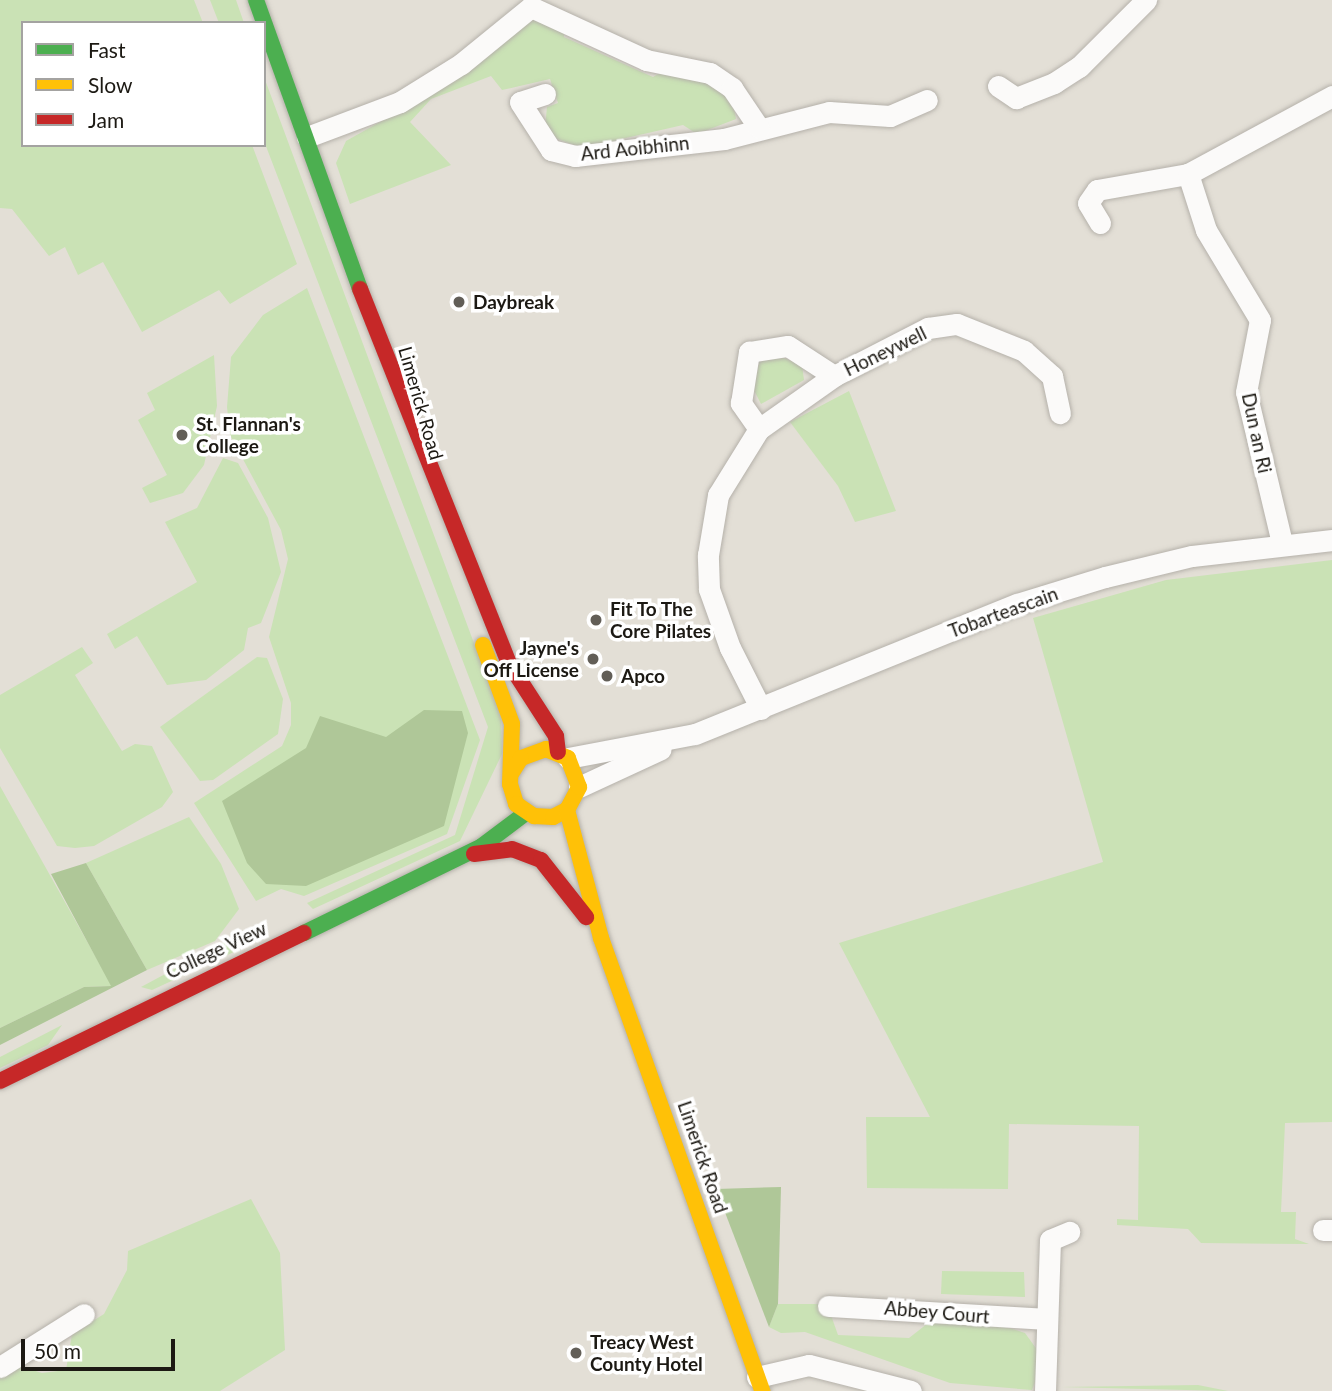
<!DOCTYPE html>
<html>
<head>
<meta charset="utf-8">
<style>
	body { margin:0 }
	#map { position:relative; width:1332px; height:1391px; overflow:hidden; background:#e3dfd6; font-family:Lato,sans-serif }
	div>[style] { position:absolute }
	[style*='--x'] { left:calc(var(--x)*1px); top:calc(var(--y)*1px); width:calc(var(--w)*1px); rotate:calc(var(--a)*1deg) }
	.green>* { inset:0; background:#cae2b5 }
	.forest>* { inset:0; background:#afc798 }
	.roads { filter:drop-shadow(0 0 2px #b5b1aa) drop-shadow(0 0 2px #b5b1aa) }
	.street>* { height:21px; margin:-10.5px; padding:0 10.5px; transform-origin:10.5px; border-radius:10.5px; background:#fbfaf9 }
	.fast>* { height:16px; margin:-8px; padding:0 8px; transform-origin:8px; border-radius:8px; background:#4caf50 }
	.slow>* { height:16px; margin:-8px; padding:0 8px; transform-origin:8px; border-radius:8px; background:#ffc107 }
	.jam>* { height:16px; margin:-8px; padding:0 8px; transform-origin:8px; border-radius:8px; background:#c62828 }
	.dots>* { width:19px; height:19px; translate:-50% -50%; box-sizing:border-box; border:4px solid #fff; border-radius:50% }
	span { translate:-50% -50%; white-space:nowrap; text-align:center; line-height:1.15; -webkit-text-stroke:7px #fff; paint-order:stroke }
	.street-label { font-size:19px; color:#1c1913 }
	.poi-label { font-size:19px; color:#1c1913; font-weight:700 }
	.left { translate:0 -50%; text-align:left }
	.right { translate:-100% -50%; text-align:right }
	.legend { position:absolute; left:21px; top:21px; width:245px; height:126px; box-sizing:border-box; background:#fff; border:2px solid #a4a3a1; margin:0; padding:9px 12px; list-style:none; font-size:21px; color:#1c1913 }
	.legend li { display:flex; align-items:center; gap:14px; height:35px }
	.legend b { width:35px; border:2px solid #a4a3a1 }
	.scale { position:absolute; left:21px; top:1339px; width:154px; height:32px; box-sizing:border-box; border:4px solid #1c1913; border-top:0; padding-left:9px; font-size:21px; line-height:24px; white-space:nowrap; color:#1c1913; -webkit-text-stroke:5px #fff; paint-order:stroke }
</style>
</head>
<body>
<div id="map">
	<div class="green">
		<div style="clip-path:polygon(0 0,194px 0,203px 23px,23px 23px,23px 145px,252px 145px,297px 264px,230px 304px,219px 290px,142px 332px,103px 262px,78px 275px,65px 247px,49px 256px,12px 209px,0 208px)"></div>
		<div style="clip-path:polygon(210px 0,236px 0,244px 23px,219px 23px)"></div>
		<div style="clip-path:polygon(534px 17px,564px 27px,564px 37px,653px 77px,663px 71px,709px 82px,733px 103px,736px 119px,697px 134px,683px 125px,582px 148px,552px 137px,545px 128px,547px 107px,558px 103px,550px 79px,502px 90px,491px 76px,431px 99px,410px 122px,451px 165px,350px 204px,336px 163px,346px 141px,460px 77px,504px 35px)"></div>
		<div style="clip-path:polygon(264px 77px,501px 716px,502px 754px,460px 841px,313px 909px,307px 903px,455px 835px,488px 727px,264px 141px)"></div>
		<div style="clip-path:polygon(307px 288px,480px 740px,447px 834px,304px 896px,281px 889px,256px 901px,194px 803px,282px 746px,291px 725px,291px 703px,269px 637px,288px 559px,281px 530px,230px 435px,227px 407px,231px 357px,263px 315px)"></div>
		<div style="clip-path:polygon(214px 355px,217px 406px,204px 465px,183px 493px,150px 503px,142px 488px,167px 475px,138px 420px,155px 410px,147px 393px)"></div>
		<div style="clip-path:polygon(784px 358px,802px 365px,804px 380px,761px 404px,753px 388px,760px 359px)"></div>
		<div style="clip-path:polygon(849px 391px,896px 511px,855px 522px,838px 486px,790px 422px)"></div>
		<div style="clip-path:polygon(223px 458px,238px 463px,268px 518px,281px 572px,261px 623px,248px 628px,244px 650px,206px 680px,167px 685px,137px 636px,115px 649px,107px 634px,197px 582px,165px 522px,197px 508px)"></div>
		<div style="clip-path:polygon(1332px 560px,1332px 1122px,1285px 1123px,1281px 1212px,1296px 1212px,1295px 1239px,1309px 1244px,1201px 1243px,1188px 1229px,1117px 1225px,1117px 1219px,1138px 1220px,1139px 1126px,1009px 1124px,1008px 1189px,867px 1188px,866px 1117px,930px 1117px,839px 943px,1103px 862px,1033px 618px,1166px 580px)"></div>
		<div style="clip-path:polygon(82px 647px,93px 663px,75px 675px,122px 751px,135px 744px,152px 746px,173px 792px,162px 807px,94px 846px,75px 848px,57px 846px,0 748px,0 695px)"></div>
		<div style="clip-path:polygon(257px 657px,267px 658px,283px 699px,278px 734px,213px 780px,200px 781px,160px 727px)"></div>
		<div style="clip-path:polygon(0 786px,112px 986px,84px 987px,0 1028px)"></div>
		<div style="clip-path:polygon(189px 817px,221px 864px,239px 909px,215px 941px,147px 970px,86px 863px)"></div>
		<div style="clip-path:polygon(236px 936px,234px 952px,152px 990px,141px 987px)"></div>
		<div style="clip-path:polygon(62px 1025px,48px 1045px,0 1068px,0 1057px)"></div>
		<div style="clip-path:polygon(251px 1199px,280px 1253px,285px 1350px,220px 1391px,0 1391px,0 1378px,20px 1366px,42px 1373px,66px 1370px,72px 1334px,104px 1314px,127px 1270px,128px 1251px)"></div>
		<div style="clip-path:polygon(942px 1271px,1024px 1272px,1025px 1297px,941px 1294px)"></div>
		<div style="clip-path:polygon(778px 1304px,827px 1304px,838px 1335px,909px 1338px,932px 1320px,1010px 1328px,1025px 1333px,1038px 1351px,1038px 1374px,1032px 1390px,950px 1383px,805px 1332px,781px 1333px,769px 1327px)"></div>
		<div style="clip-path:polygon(1198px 1385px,1228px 1391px,1061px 1387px)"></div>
	</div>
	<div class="forest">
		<div style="clip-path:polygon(424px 710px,462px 711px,468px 733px,444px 826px,306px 886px,266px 884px,247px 863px,222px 801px,306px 748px,320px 716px,386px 737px)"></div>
		<div style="clip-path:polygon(86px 863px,147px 970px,0 1045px,0 1028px,84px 987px,111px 986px,51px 874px)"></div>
		<div style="clip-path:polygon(781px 1187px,778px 1304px,769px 1327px,716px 1189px)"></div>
	</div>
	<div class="roads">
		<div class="street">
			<div style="--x:998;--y:86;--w:22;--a:34"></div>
			<div style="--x:1016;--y:98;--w:41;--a:-21.5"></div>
			<div style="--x:1054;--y:83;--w:30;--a:-33"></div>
			<div style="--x:1079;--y:67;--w:95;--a:-45"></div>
			<div style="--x:545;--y:94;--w:26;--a:162"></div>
			<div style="--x:520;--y:102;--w:57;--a:57.1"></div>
			<div style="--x:551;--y:150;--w:25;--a:14"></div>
			<div style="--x:575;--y:156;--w:150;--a:-6.5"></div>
			<div style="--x:724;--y:139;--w:108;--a:-14.4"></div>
			<div style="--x:829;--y:112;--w:61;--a:3.8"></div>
			<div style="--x:890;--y:116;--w:40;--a:-23.4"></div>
			<div style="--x:307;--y:137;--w:99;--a:-20.6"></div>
			<div style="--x:400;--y:102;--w:72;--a:-31.9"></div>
			<div style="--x:461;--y:64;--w:90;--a:-39.2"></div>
			<div style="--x:531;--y:7;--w:127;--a:24.7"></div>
			<div style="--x:646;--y:60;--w:65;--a:11.5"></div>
			<div style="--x:710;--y:73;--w:27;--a:34"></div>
			<div style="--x:732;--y:88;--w:48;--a:56"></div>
			<div style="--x:1100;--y:223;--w:23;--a:-121"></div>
			<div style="--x:1088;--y:203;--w:16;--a:-55"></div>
			<div style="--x:1097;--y:190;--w:92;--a:-10"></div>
			<div style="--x:759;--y:429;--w:92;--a:-35.2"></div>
			<div style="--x:1282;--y:543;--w:155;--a:-103.4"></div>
			<div style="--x:1246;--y:392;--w:73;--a:-79"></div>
			<div style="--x:1260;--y:320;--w:105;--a:-121"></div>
			<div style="--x:1206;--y:230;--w:59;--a:-107.8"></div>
			<div style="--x:1188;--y:174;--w:164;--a:-28.4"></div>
			<div style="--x:761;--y:709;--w:68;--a:-116.9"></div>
			<div style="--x:730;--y:648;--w:63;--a:-109.6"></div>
			<div style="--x:709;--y:589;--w:34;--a:-92"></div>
			<div style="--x:708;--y:555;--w:61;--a:-80.5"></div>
			<div style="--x:718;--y:495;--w:78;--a:-58.2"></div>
			<div style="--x:759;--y:429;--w:32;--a:-125"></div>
			<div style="--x:741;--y:403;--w:52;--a:-81.1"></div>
			<div style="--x:749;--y:352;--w:39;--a:-9"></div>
			<div style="--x:788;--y:346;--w:55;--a:33.1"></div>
			<div style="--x:834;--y:376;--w:106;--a:-27.1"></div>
			<div style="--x:928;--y:328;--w:29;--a:-8"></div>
			<div style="--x:957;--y:324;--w:72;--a:21.9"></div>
			<div style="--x:1024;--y:351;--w:38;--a:42"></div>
			<div style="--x:1052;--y:376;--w:38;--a:78"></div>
			<div style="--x:568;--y:758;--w:129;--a:-10.7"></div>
			<div style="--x:695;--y:734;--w:347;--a:-22"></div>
			<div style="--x:1017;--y:604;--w:92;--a:-17.1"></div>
			<div style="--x:1105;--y:577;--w:89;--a:-13.6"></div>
			<div style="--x:1192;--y:556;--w:141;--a:-6.5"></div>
			<div style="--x:579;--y:787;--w:90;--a:-24.9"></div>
			<div style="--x:1323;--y:1230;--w:9;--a:0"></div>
			<div style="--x:828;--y:1306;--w:218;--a:3.4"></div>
			<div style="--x:0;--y:1367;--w:99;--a:-32.2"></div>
			<div style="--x:757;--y:1377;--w:53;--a:-13"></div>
			<div style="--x:809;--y:1365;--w:105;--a:14.3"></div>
			<div style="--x:1045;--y:1391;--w:151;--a:-88.1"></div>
			<div style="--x:1050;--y:1240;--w:21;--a:-23"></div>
		</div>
		<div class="fast">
			<div style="--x:256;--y:0;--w:307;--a:70.2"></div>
			<div style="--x:304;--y:933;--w:198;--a:-26"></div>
			<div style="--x:482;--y:846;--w:55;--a:-36.9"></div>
		</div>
		<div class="slow">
			<div style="--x:483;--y:645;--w:84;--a:69.8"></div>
			<div style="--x:512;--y:724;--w:60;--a:91.9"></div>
			<div style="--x:510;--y:784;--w:21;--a:73"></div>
			<div style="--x:516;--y:804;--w:22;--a:34"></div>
			<div style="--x:534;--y:816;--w:19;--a:3"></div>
			<div style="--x:553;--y:817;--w:16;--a:-27"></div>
			<div style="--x:567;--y:810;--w:26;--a:-62"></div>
			<div style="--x:579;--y:787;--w:31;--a:-111"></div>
			<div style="--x:568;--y:758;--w:24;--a:-158"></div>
			<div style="--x:546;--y:749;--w:27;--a:160"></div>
			<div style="--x:521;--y:758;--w:19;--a:122"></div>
			<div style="--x:567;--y:810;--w:132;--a:75.1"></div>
			<div style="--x:601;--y:938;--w:481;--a:70.4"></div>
		</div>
		<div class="jam">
			<div style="--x:360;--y:289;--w:405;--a:68.3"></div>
			<div style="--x:510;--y:665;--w:85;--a:57.1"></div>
			<div style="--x:556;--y:736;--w:16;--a:83"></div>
			<div style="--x:474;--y:854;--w:38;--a:-7"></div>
			<div style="--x:512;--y:849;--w:31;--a:21"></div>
			<div style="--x:541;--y:860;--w:73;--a:51.7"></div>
			<div style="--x:0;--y:1081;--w:338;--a:-26"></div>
		</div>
	</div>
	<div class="dots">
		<div style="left:459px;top:302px;background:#625e57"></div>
		<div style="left:182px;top:435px;background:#625e57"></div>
		<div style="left:596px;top:620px;background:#625e57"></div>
		<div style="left:593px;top:659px;background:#625e57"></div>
		<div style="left:607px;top:676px;background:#625e57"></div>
		<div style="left:576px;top:1353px;background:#625e57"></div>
	</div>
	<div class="street-label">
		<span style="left:635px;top:148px;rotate:-6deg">Ard Aoibhinn</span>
		<span style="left:885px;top:351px;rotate:-26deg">Honeywell</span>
		<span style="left:421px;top:403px;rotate:74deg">Limerick Road</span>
		<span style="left:1257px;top:433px;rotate:78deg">Dun an Ri</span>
		<span style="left:1003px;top:612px;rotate:-20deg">Tobarteascain</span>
		<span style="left:216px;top:950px;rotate:-25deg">College View</span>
		<span style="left:703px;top:1157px;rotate:71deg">Limerick Road</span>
		<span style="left:937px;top:1312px;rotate:5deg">Abbey Court</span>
	</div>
	<div class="poi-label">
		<span class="left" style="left:473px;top:302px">Daybreak</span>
		<span class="left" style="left:196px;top:435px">St. Flannan's<br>College</span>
		<span class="left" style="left:610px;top:620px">Fit To The<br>Core Pilates</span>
		<span class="right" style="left:579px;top:659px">Jayne's<br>Off License</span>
		<span class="left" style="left:621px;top:676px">Apco</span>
		<span class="left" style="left:590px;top:1353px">Treacy West<br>County Hotel</span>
	</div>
	<ul class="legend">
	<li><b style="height:9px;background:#4caf50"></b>Fast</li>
	<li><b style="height:9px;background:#ffc107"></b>Slow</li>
	<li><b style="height:9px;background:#c62828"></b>Jam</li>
	</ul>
	<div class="scale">50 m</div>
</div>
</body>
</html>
